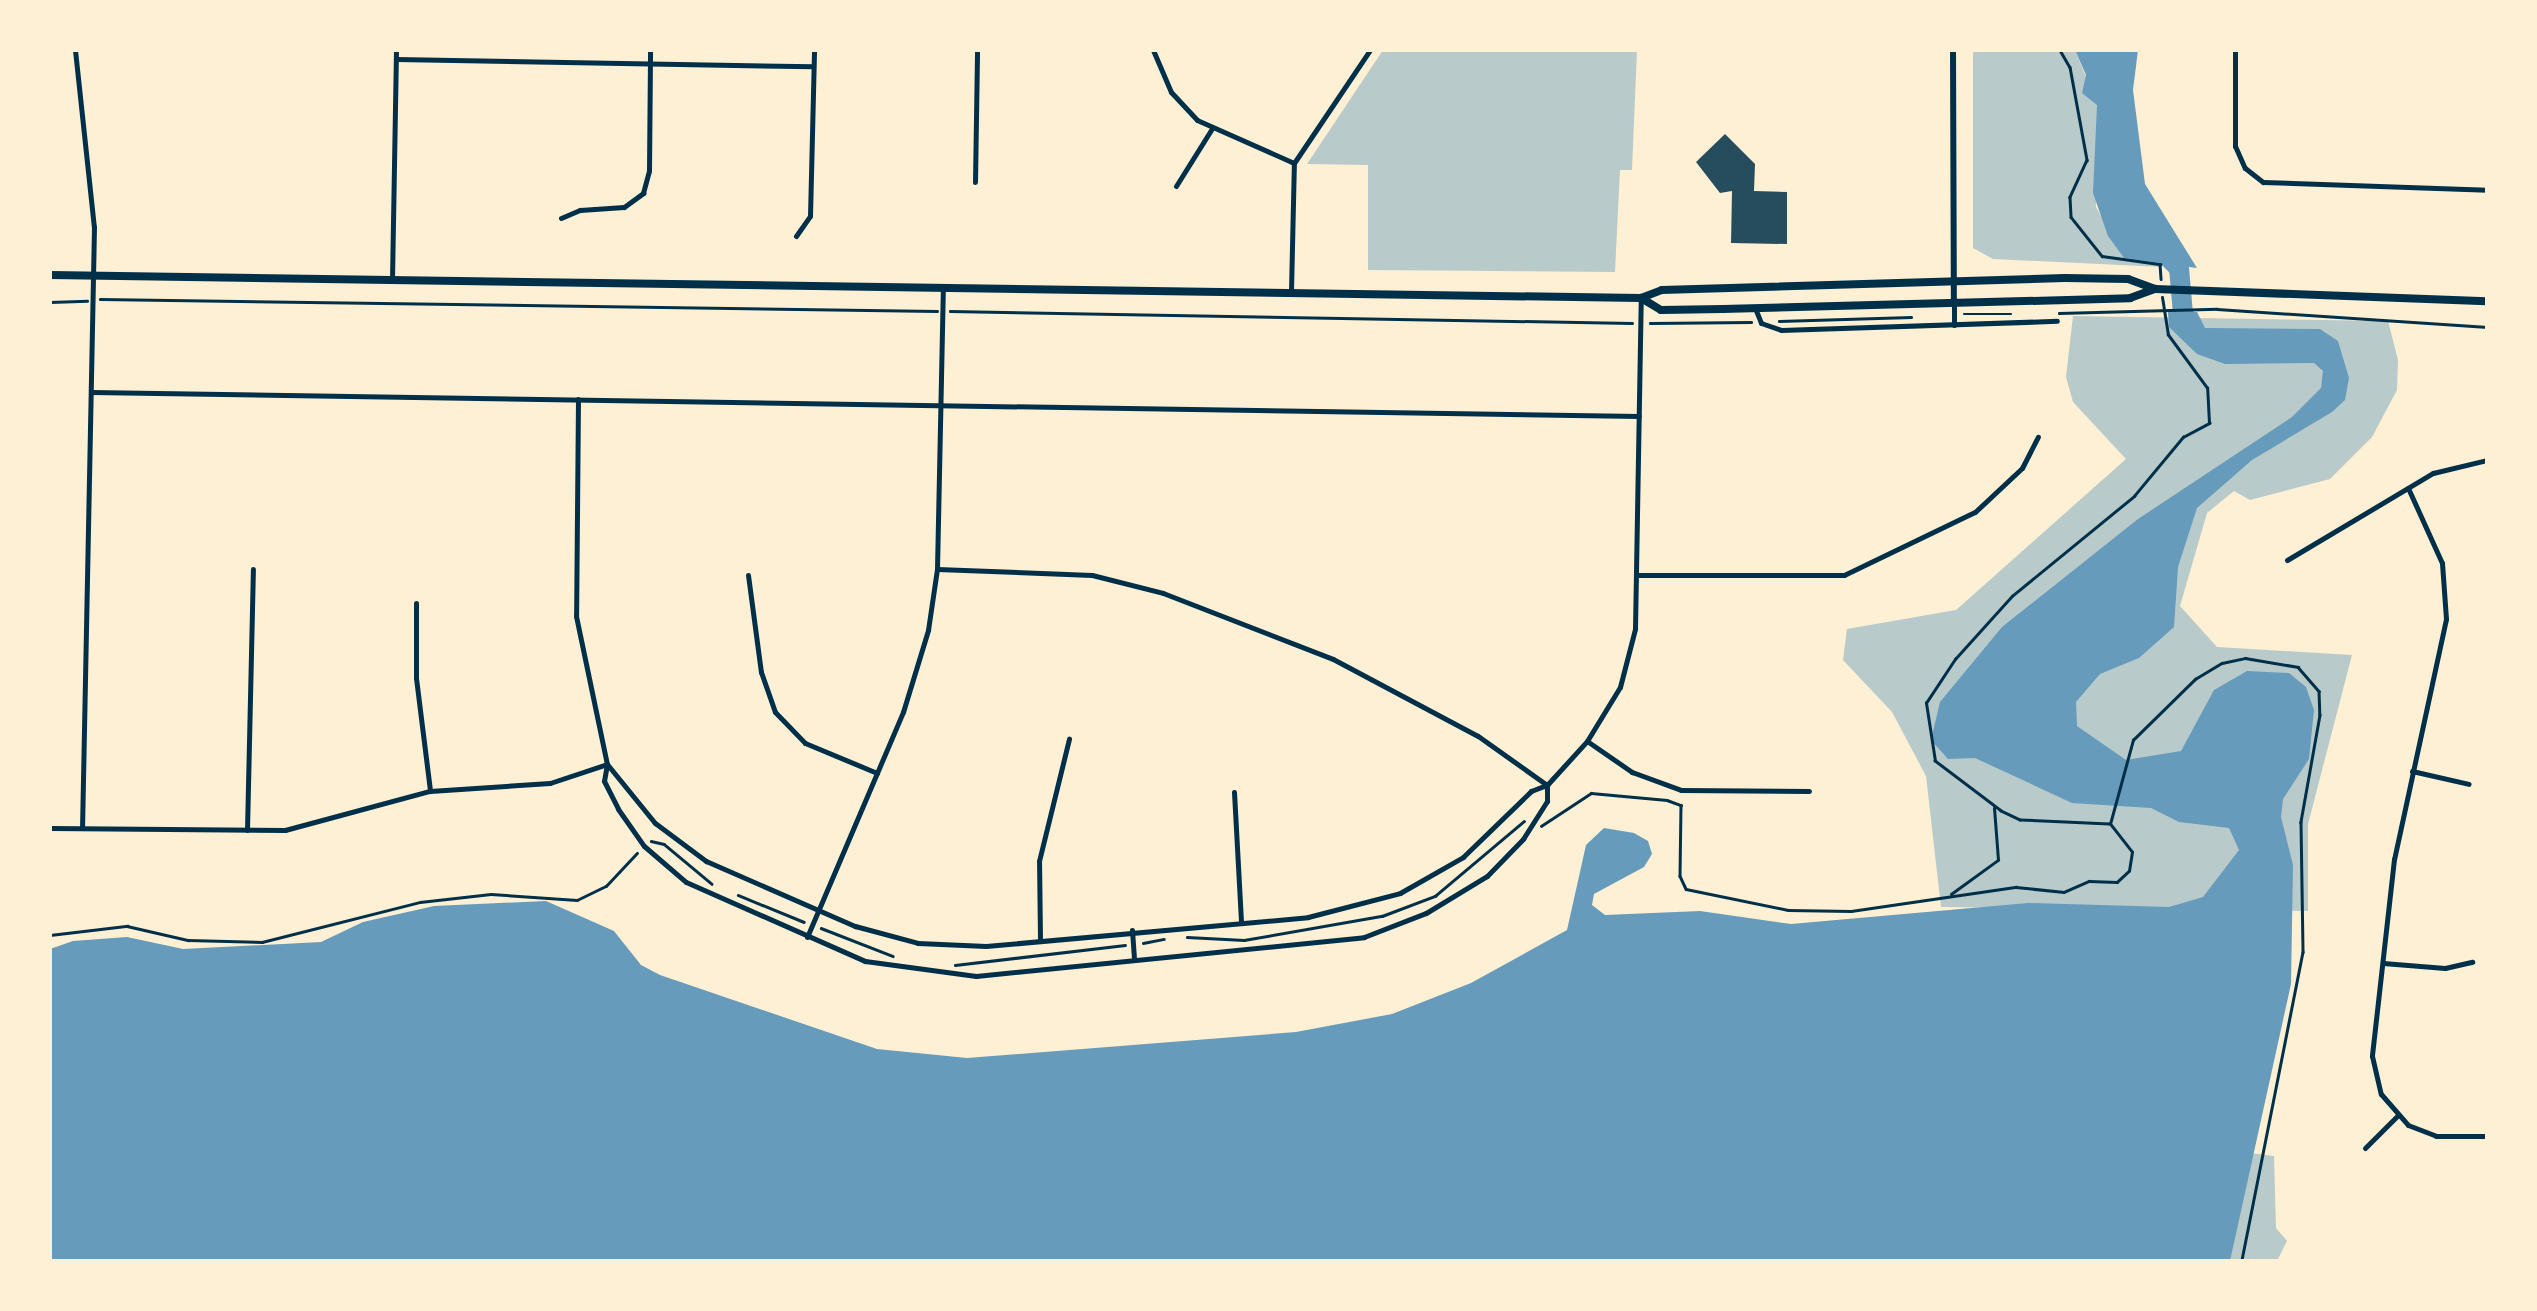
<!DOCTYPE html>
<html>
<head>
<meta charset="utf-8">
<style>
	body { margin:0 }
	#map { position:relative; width:2537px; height:1311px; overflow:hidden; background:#fdf0d5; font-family:"Work Sans",sans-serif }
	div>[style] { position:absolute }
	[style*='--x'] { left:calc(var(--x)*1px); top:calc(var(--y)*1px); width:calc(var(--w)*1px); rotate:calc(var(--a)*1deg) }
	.green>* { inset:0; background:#b9caca }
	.water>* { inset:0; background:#669bbc }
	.river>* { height:20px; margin:-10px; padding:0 10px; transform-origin:10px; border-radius:10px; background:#669bbc }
	.building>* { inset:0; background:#264d5e }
	.path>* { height:2.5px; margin:-1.25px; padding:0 1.25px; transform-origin:1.25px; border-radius:1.25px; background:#003049 }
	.minor>* { height:5px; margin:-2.5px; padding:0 2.5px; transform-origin:2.5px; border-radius:2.5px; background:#003049 }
	.tertiary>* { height:6px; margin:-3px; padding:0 3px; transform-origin:3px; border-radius:3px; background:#003049 }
	.secondary>* { height:8px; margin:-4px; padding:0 4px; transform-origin:4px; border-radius:4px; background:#003049 }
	span { translate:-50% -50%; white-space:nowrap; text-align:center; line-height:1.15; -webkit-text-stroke:10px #fdf0d5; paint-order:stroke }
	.frame { position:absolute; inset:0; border:52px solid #fdf0d5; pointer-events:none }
</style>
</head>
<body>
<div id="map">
	<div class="green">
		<div style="clip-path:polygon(1383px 50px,1637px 50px,1632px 170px,1620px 170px,1615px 272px,1368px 270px,1368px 165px,1307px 164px)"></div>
		<div style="clip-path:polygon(1973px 50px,2075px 50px,2097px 104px,2096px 207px,2124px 258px,2161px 262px,2162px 267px,1993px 259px,1973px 248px)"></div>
		<div style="clip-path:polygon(2073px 316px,2388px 321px,2398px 360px,2397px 390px,2372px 437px,2330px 479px,2250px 500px,2234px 491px,2207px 513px,2180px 606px,2217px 647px,2352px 655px,2308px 824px,2308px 911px,1941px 907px,1926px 776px,1892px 712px,1843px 660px,1847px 629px,1956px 610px,2126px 459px,2073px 402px,2066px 377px)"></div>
		<div style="clip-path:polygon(2250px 1153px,2274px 1156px,2276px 1228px,2287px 1241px,2277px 1261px,2230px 1261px)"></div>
	</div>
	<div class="water">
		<div style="clip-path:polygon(2075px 50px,2138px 50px,2133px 90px,2145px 184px,2197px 268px,2124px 258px,2108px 236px,2093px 193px,2097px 105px,2082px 93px,2086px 75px)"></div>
		<div style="clip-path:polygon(2168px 312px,2197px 312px,2205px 328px,2320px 329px,2338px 341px,2349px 378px,2345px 400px,2332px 412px,2252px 460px,2197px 508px,2178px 567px,2174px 627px,2139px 658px,2100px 674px,2076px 702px,2077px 726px,2126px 760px,2181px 751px,2214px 690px,2247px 671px,2289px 673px,2306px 687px,2314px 710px,2309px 759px,2283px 799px,2281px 817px,2293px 865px,2291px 984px,2230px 1261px,50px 1261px,50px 949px,73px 941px,127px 937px,183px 949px,321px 942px,363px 922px,434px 906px,546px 901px,614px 931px,641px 965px,660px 975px,877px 1049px,967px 1058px,1296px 1032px,1392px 1014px,1471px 983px,1567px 930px,1586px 845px,1604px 828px,1634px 833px,1648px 841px,1652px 854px,1644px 867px,1594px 894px,1592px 905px,1605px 915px,1700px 911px,1791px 924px,2028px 903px,2169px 907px,2203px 897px,2239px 850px,2229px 828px,2179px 822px,2151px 808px,2072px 803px,1975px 758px,1948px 759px,1931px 740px,1940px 702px,2002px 627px,2138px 519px,2292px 417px,2321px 388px,2323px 371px,2314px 363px,2225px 364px,2197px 354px,2169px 327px)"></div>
	</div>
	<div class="river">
		<div style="--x:2161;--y:250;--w:25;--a:45"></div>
		<div style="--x:2179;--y:268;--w:46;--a:85"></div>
		<div style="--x:2183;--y:314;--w:19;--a:54"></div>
	</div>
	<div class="building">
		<div style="clip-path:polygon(1725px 134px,1755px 164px,1754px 191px,1787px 192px,1787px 244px,1731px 243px,1732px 191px,1720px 193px,1696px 162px)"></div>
	</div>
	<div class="path">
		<div style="--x:2060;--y:50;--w:20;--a:60"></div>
		<div style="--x:2070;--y:67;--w:95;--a:79.6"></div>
		<div style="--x:2087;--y:160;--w:41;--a:114.7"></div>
		<div style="--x:2070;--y:197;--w:20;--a:87"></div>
		<div style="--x:2071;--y:217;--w:50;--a:51.5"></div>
		<div style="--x:2102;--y:256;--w:59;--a:7.9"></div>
		<div style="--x:2160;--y:264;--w:15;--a:86"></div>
		<div style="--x:100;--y:299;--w:837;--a:0.82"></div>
		<div style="--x:50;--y:302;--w:37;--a:-2"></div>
		<div style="--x:950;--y:311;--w:682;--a:1.01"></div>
		<div style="--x:2059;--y:313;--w:158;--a:-1.5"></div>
		<div style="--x:2217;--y:309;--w:271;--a:3.8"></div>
		<div style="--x:1964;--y:314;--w:47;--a:0"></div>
		<div style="--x:1779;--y:321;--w:132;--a:-1.7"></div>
		<div style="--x:1650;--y:323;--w:101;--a:-0.6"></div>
		<div style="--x:2109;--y:824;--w:89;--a:-177.4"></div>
		<div style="--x:2020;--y:820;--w:21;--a:-155"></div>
		<div style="--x:2001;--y:811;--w:83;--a:-142.9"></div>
		<div style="--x:1935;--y:761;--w:59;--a:-98.8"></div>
		<div style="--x:1926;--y:703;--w:53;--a:-56.6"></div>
		<div style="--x:1955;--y:659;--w:85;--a:-47.9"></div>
		<div style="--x:2012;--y:596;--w:158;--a:-39.3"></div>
		<div style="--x:2134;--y:496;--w:77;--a:-50.3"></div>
		<div style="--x:2183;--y:437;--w:30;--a:-28"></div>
		<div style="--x:2209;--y:423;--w:35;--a:-93"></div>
		<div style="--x:2207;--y:388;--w:66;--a:-126.3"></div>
		<div style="--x:2168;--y:335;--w:38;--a:-99"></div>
		<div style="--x:1541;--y:826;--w:60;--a:-33.4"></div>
		<div style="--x:1591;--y:793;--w:76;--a:5.3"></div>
		<div style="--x:1667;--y:800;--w:15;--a:20"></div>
		<div style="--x:1681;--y:805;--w:71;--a:90.8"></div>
		<div style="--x:1680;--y:876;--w:14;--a:65"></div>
		<div style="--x:1686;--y:889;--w:104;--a:11.6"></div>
		<div style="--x:1788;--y:910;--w:63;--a:0.9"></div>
		<div style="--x:1851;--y:911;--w:167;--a:-8.3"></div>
		<div style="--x:2016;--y:887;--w:48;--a:5.9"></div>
		<div style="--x:2064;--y:892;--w:27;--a:-24"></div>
		<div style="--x:2089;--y:881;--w:28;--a:2"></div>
		<div style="--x:2117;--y:882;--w:16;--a:-43"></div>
		<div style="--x:2129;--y:871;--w:19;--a:-81"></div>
		<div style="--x:2132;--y:852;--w:36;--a:-128"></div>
		<div style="--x:2110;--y:824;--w:87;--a:-74.7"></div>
		<div style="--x:2133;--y:740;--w:87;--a:-44.5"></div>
		<div style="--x:2195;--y:679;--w:31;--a:-31"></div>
		<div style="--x:2222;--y:663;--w:24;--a:-12"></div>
		<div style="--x:2245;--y:658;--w:54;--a:9.6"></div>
		<div style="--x:2298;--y:667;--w:32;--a:49"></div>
		<div style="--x:2319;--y:691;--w:24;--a:88"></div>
		<div style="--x:2320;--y:715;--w:109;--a:100.1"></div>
		<div style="--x:2301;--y:822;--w:130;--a:89.1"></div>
		<div style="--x:2303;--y:952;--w:315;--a:101.2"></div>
		<div style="--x:651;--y:841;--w:13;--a:13"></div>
		<div style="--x:664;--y:844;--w:62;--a:39.8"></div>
		<div style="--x:1951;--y:894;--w:58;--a:-35.9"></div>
		<div style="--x:1998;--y:860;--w:52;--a:-94.4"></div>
		<div style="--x:738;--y:895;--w:71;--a:22.2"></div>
		<div style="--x:821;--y:928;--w:77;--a:21.3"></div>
		<div style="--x:50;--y:935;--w:78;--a:-6.7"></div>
		<div style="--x:127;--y:926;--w:63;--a:12.9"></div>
		<div style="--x:188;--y:940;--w:74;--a:1.5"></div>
		<div style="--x:262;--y:942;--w:163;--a:-14.2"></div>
		<div style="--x:420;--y:902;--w:71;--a:-6.4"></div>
		<div style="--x:491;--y:894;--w:86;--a:4"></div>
		<div style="--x:577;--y:900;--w:32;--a:-26"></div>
		<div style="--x:606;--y:886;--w:45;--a:-46.8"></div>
		<div style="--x:1187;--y:937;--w:57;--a:3"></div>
		<div style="--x:1244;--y:940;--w:140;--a:-9.9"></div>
		<div style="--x:1382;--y:916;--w:57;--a:-20.7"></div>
		<div style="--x:1435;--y:896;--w:116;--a:-40.1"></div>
		<div style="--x:1143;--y:943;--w:21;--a:-11"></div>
		<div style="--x:955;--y:965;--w:171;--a:-6.7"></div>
	</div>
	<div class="minor">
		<div style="--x:75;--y:50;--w:178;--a:83.9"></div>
		<div style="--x:94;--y:227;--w:601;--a:91.14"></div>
		<div style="--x:1153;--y:50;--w:46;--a:66.8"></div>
		<div style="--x:1171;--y:92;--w:38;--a:47"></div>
		<div style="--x:1197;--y:120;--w:106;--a:23.9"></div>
		<div style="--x:2235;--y:50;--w:96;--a:90"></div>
		<div style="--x:2235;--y:146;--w:24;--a:66"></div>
		<div style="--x:2245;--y:168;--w:23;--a:38"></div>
		<div style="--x:2263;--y:182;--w:224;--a:2"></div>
		<div style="--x:396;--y:59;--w:417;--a:1"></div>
		<div style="--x:975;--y:182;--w:132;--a:-89.1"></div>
		<div style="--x:1176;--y:186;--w:66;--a:-58"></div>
		<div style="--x:561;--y:218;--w:21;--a:-23"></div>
		<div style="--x:580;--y:210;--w:44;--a:-3.9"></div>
		<div style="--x:624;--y:207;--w:24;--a:-36"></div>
		<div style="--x:643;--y:193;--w:23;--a:-75"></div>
		<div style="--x:649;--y:171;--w:121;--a:-89.5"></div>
		<div style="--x:796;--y:236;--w:24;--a:-55"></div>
		<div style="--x:810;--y:216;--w:166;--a:-88.6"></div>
		<div style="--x:392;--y:280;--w:230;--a:-89"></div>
		<div style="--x:1291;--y:291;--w:128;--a:-88.7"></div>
		<div style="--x:1294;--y:163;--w:136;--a:-56.1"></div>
		<div style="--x:1954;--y:303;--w:22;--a:90"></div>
		<div style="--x:1755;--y:308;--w:16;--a:68"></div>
		<div style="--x:1761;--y:323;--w:21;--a:19"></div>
		<div style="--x:1781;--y:330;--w:276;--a:-1.9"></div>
		<div style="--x:91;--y:392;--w:1548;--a:0.89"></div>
		<div style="--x:578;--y:399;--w:217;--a:90.5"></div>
		<div style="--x:576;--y:616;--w:151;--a:78.2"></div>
		<div style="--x:607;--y:764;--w:17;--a:100"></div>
		<div style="--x:604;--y:781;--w:31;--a:63"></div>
		<div style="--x:618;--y:809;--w:45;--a:54.9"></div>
		<div style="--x:644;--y:846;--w:55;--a:40.6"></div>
		<div style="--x:686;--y:882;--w:196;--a:23.8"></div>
		<div style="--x:865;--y:961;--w:112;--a:7.7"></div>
		<div style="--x:976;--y:976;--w:390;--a:-5.7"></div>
		<div style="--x:1364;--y:937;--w:66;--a:-21.2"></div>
		<div style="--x:1426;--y:913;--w:71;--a:-31.2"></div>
		<div style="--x:1487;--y:876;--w:52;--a:-45.8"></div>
		<div style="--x:1523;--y:839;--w:45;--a:-57.7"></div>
		<div style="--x:1547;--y:801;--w:16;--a:-90"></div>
		<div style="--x:2408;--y:488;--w:82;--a:65.6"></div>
		<div style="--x:2442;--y:563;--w:56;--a:85.9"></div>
		<div style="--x:2446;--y:619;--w:246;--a:102.2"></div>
		<div style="--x:2394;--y:859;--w:198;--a:96.4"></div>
		<div style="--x:2372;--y:1056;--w:39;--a:77"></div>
		<div style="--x:2381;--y:1094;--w:41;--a:48.9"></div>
		<div style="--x:2408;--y:1125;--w:30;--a:21"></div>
		<div style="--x:2436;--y:1136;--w:51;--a:0"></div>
		<div style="--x:2287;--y:560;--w:170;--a:-30.8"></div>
		<div style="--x:2433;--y:473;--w:56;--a:-13.5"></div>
		<div style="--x:937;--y:569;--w:155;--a:2.2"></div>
		<div style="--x:1092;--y:575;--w:73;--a:14.2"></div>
		<div style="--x:1163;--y:593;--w:182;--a:21.2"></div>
		<div style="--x:1333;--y:659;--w:164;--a:28"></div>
		<div style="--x:1478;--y:736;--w:85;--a:35.4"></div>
		<div style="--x:748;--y:575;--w:98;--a:82.4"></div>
		<div style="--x:761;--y:672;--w:42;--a:70.7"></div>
		<div style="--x:775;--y:712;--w:43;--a:45.9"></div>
		<div style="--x:805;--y:743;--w:78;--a:22.6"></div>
		<div style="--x:1637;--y:575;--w:207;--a:0"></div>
		<div style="--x:1844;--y:575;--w:145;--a:-25.7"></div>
		<div style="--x:1975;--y:512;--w:64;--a:-43.1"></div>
		<div style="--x:2022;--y:468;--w:35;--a:-63"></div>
		<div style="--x:416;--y:603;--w:75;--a:90"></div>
		<div style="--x:416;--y:678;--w:114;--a:82.9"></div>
		<div style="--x:1587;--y:741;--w:55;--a:34.6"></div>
		<div style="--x:1632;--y:772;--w:52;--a:20.2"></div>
		<div style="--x:1681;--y:790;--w:128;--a:0.4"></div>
		<div style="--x:607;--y:764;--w:76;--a:50.9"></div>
		<div style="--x:655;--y:823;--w:64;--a:36.7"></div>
		<div style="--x:706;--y:861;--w:163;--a:23.6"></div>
		<div style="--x:855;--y:926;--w:65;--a:15.1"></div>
		<div style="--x:918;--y:943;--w:68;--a:2.5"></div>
		<div style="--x:986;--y:946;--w:323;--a:-5.1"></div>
		<div style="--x:1308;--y:917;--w:95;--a:-14.6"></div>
		<div style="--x:1400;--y:893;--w:73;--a:-29.7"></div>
		<div style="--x:1463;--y:857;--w:95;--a:-44.1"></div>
		<div style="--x:1531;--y:791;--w:17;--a:-21"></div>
		<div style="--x:1547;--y:785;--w:59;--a:-47.7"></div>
		<div style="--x:1587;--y:741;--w:63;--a:-58.6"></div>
		<div style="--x:1620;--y:687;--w:60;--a:-75.5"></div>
		<div style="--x:1635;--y:629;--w:329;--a:-89"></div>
		<div style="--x:2412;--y:771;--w:58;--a:12.8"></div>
		<div style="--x:1234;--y:792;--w:130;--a:86.9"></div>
		<div style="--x:50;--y:828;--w:235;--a:0.5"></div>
		<div style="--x:285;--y:830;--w:150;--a:-15.1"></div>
		<div style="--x:430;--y:791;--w:120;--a:-3.8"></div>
		<div style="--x:550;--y:783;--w:60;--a:-18.4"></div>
		<div style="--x:247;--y:830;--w:261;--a:-88.7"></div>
		<div style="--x:1132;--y:930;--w:28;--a:86"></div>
		<div style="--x:807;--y:937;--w:245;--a:-66.9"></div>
		<div style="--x:903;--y:712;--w:86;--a:-73"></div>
		<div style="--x:928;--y:630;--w:62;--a:-81.6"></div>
		<div style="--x:937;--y:569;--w:280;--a:-88.8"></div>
		<div style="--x:1040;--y:939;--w:78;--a:-90.7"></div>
		<div style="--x:1039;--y:861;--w:126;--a:-76.2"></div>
		<div style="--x:2383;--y:963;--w:62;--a:4.6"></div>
		<div style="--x:2445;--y:968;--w:28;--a:-13"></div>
		<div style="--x:2365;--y:1148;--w:45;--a:-45"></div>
	</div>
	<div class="tertiary">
		<div style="--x:1953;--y:50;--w:250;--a:89.8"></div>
	</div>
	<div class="secondary">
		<div style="--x:50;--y:275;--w:1591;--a:0.83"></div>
		<div style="--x:1641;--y:298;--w:22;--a:-21"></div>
		<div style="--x:1662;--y:290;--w:403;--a:-1.7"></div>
		<div style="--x:2065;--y:278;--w:63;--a:0.9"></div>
		<div style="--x:2128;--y:279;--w:29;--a:20"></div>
		<div style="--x:2155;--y:289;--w:332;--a:2.1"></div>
		<div style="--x:1641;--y:298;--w:23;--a:31"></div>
		<div style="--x:1661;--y:310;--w:62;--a:-0.9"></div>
		<div style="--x:1723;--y:309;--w:407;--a:-1.5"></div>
		<div style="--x:2130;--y:298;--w:27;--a:-20"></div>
	</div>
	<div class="frame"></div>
</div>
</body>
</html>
